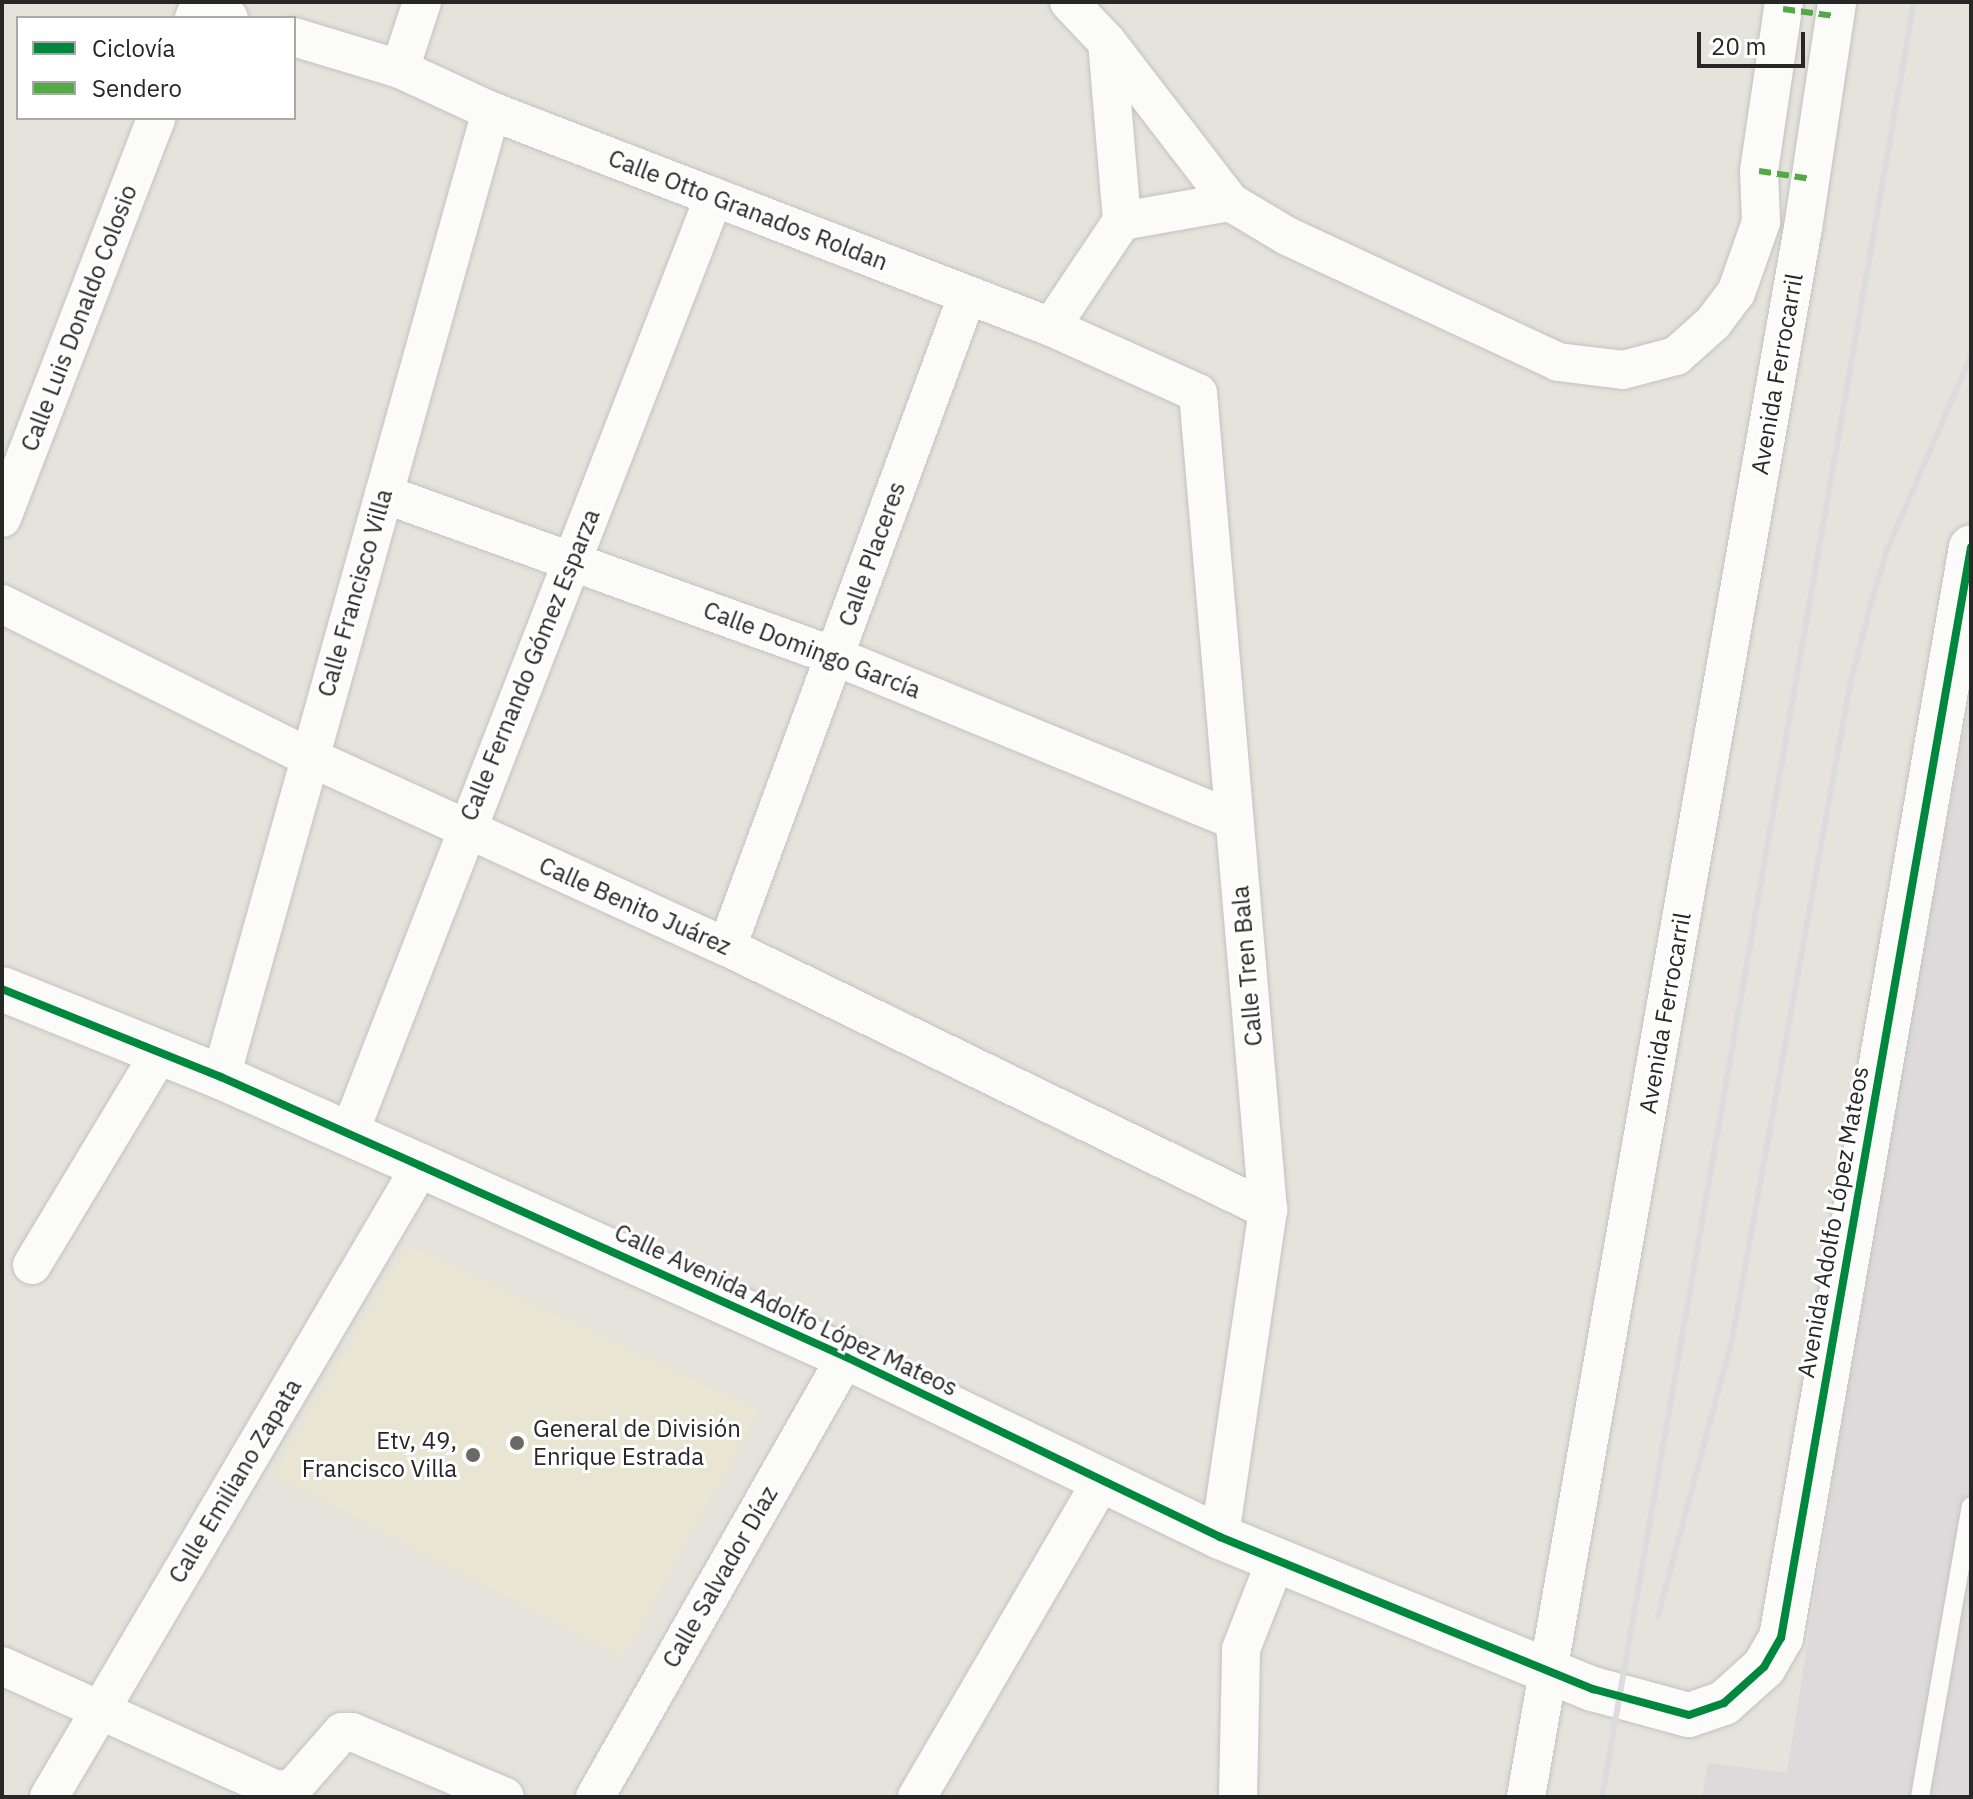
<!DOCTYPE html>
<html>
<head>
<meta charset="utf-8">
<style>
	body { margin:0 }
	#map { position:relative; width:1973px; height:1799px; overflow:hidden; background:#e6e3dc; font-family:"IBM Plex Sans",sans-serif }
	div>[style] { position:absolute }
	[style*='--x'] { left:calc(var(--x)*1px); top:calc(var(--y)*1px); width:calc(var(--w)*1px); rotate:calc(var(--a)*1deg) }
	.industrial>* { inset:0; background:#dedadb }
	.education>* { inset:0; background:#e8e5d2 }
	.roads { filter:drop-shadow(0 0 2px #c3c2c2) drop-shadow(0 0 2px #c3c2c2) }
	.lane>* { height:18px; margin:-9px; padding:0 9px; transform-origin:9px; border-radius:9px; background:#fbfbfa }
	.street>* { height:38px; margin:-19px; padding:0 19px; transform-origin:19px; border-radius:19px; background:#fbfbfa }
	.secondary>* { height:44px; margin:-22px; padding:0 22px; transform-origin:22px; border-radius:22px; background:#fbfbfa }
	.rail>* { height:6px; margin:-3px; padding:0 3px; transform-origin:3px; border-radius:3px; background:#dcdbdd }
	.quiet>* { height:6px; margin-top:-3px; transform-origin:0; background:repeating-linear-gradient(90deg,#53aa44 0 12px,transparent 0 18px) }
	.cycleway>* { height:8px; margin:-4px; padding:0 4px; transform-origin:4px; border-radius:4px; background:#00873e }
	.dots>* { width:22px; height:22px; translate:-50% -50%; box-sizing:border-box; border:4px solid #fff; border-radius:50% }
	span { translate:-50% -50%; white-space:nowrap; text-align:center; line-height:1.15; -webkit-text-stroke:6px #fff; paint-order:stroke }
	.street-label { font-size:24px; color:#272727 }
	.poi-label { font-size:24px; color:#272727 }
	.left { translate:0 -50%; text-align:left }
	.right { translate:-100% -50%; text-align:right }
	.frame { position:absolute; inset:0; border:4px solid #272727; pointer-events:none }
	.legend { position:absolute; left:16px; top:16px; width:280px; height:104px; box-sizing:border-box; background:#fff; border:2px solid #a9a9a9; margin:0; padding:10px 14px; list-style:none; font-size:24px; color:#272727 }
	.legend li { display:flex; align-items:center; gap:16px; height:40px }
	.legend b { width:40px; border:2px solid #a9a9a9 }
	.scale { position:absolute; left:1697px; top:32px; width:108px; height:36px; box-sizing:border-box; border:4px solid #272727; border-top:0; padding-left:10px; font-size:24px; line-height:28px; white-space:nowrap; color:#272727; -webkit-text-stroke:6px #fff; paint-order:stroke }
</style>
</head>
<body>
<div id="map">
	<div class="industrial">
		<div style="clip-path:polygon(1971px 695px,1971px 1797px,1702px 1797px,1708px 1763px,1787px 1773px,1877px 1200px)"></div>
	</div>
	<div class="education">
		<div style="clip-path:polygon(408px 1244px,760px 1410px,623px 1659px,273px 1475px)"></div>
	</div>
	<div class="roads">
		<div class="lane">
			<div style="--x:1920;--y:1797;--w:295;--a:-80.1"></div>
		</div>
		<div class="street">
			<div style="--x:1069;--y:2;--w:55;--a:46.5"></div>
			<div style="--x:1107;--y:42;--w:202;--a:52.4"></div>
			<div style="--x:1230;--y:202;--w:66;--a:30.8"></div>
			<div style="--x:1287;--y:236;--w:299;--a:24.9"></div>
			<div style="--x:1558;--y:362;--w:65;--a:7"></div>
			<div style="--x:1623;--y:370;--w:55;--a:-14.8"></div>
			<div style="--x:1676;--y:356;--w:50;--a:-41.7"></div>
			<div style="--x:1713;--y:323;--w:38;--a:-53"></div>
			<div style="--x:1736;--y:293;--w:75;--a:-70.6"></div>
			<div style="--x:1761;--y:222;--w:51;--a:-92.2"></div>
			<div style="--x:1759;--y:171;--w:171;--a:-81.6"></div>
			<div style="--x:194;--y:18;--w:10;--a:-66"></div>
			<div style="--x:198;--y:9;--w:32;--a:16"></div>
			<div style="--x:294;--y:37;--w:111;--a:16.8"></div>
			<div style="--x:400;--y:69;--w:100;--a:24.8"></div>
			<div style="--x:491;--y:111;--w:600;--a:21.09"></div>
			<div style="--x:1051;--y:327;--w:161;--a:24.2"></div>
			<div style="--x:1198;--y:393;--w:820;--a:85.1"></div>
			<div style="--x:1268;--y:1210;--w:331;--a:98.4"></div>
			<div style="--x:1107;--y:42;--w:180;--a:85.2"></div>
			<div style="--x:400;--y:69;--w:71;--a:-71.8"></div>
			<div style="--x:1051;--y:327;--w:128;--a:-56.2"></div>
			<div style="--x:1122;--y:221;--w:110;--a:-10"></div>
			<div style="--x:384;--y:494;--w:478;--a:19.8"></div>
			<div style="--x:834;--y:656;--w:432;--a:22.3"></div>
			<div style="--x:2;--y:518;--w:429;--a:-68.9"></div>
			<div style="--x:2;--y:604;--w:341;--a:26.5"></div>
			<div style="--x:307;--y:756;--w:461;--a:24.5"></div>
			<div style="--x:727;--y:947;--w:602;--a:25.93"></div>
			<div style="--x:727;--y:947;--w:694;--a:-69.76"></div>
			<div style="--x:221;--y:1077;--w:1003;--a:-74.38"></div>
			<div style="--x:349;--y:1134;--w:1006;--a:-68.72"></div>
			<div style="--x:32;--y:1265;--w:248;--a:-58.9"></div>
			<div style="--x:2;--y:1666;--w:301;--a:24.3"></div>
			<div style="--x:276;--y:1790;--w:17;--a:-7"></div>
			<div style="--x:293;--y:1788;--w:74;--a:-48.8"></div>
			<div style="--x:342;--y:1732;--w:10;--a:0"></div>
			<div style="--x:352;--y:1732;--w:166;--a:23"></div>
			<div style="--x:49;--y:1797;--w:732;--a:-59.48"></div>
			<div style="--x:595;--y:1797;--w:507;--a:-60.3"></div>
			<div style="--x:917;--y:1797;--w:366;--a:-59.7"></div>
			<div style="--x:1238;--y:1797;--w:148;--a:-88.8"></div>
			<div style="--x:1241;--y:1649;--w:96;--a:-68.5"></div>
			<div style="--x:1526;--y:1797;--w:1593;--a:-79.99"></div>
			<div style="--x:1803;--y:228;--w:229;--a:-81.4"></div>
		</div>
		<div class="secondary">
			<div style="--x:2;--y:989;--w:236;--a:21.9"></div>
			<div style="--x:221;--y:1077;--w:219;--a:24"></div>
			<div style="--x:421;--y:1166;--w:466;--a:24.2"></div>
			<div style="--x:846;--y:1357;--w:415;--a:25.7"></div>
			<div style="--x:1220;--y:1537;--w:403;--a:22.2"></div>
			<div style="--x:1593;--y:1689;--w:99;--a:15.2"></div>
			<div style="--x:1689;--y:1715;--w:37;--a:-19"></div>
			<div style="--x:1724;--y:1703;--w:54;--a:-42"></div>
			<div style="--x:1764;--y:1667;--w:34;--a:-60"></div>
			<div style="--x:1781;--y:1638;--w:1107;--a:-80.12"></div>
		</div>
	</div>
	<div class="rail">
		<div style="--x:1658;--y:1616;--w:286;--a:-75"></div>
		<div style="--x:1732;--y:1340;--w:666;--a:-79.79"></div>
		<div style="--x:1850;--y:685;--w:85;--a:-75.6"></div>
		<div style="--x:1871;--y:603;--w:55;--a:-73.2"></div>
		<div style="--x:1887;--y:550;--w:211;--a:-66.6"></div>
		<div style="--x:1602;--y:1797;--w:1822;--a:-80.14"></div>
	</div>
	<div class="quiet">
		<div style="--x:1783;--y:9;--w:52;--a:7.7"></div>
		<div style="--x:1759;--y:171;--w:53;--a:8.7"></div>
	</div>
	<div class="cycleway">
		<div style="--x:2;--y:989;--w:236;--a:21.9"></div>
		<div style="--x:221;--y:1077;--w:219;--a:24"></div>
		<div style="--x:421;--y:1166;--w:466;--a:24.2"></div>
		<div style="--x:846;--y:1357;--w:415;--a:25.7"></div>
		<div style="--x:1220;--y:1537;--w:403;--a:22.2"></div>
		<div style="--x:1593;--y:1689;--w:99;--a:15.2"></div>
		<div style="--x:1689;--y:1715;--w:37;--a:-19"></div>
		<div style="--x:1724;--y:1703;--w:54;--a:-42"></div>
		<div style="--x:1764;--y:1667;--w:34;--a:-60"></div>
		<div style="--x:1781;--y:1638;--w:1107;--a:-80.12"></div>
	</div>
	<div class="dots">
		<div style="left:517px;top:1443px;background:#6a6966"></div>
		<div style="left:473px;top:1455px;background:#6a6966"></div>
	</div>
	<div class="street-label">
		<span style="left:748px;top:210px;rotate:21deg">Calle Otto Granados Roldan</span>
		<span style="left:79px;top:318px;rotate:-69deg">Calle Luis Donaldo Colosio</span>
		<span style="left:1777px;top:374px;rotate:-80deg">Avenida Ferrocarril</span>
		<span style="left:872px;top:554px;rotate:-70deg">Calle Placeres</span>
		<span style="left:355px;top:593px;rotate:-74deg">Calle Francisco Villa</span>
		<span style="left:812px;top:650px;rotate:21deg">Calle Domingo García</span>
		<span style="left:530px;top:665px;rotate:-68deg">Calle Fernando Gómez Esparza</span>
		<span style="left:635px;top:906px;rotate:24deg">Calle Benito Juárez</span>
		<span style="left:1247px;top:966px;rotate:-95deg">Calle Tren Bala</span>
		<span style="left:1665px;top:1013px;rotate:-80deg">Avenida Ferrocarril</span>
		<span style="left:1833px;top:1222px;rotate:-80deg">Avenida Adolfo López Mateos</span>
		<span style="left:786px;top:1310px;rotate:25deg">Calle Avenida Adolfo López Mateos</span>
		<span style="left:235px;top:1481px;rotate:-59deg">Calle Emiliano Zapata</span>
		<span style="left:720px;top:1577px;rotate:-60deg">Calle Salvador Díaz</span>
	</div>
	<div class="poi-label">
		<span class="left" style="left:533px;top:1443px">General de División<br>Enrique Estrada</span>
		<span class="right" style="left:457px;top:1455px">Etv, 49,<br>Francisco Villa</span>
	</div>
	<div class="frame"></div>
	<ul class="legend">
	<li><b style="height:10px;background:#00873e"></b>Ciclovía</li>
	<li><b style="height:10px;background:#53aa44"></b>Sendero</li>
	</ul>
	<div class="scale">20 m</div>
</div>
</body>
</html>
